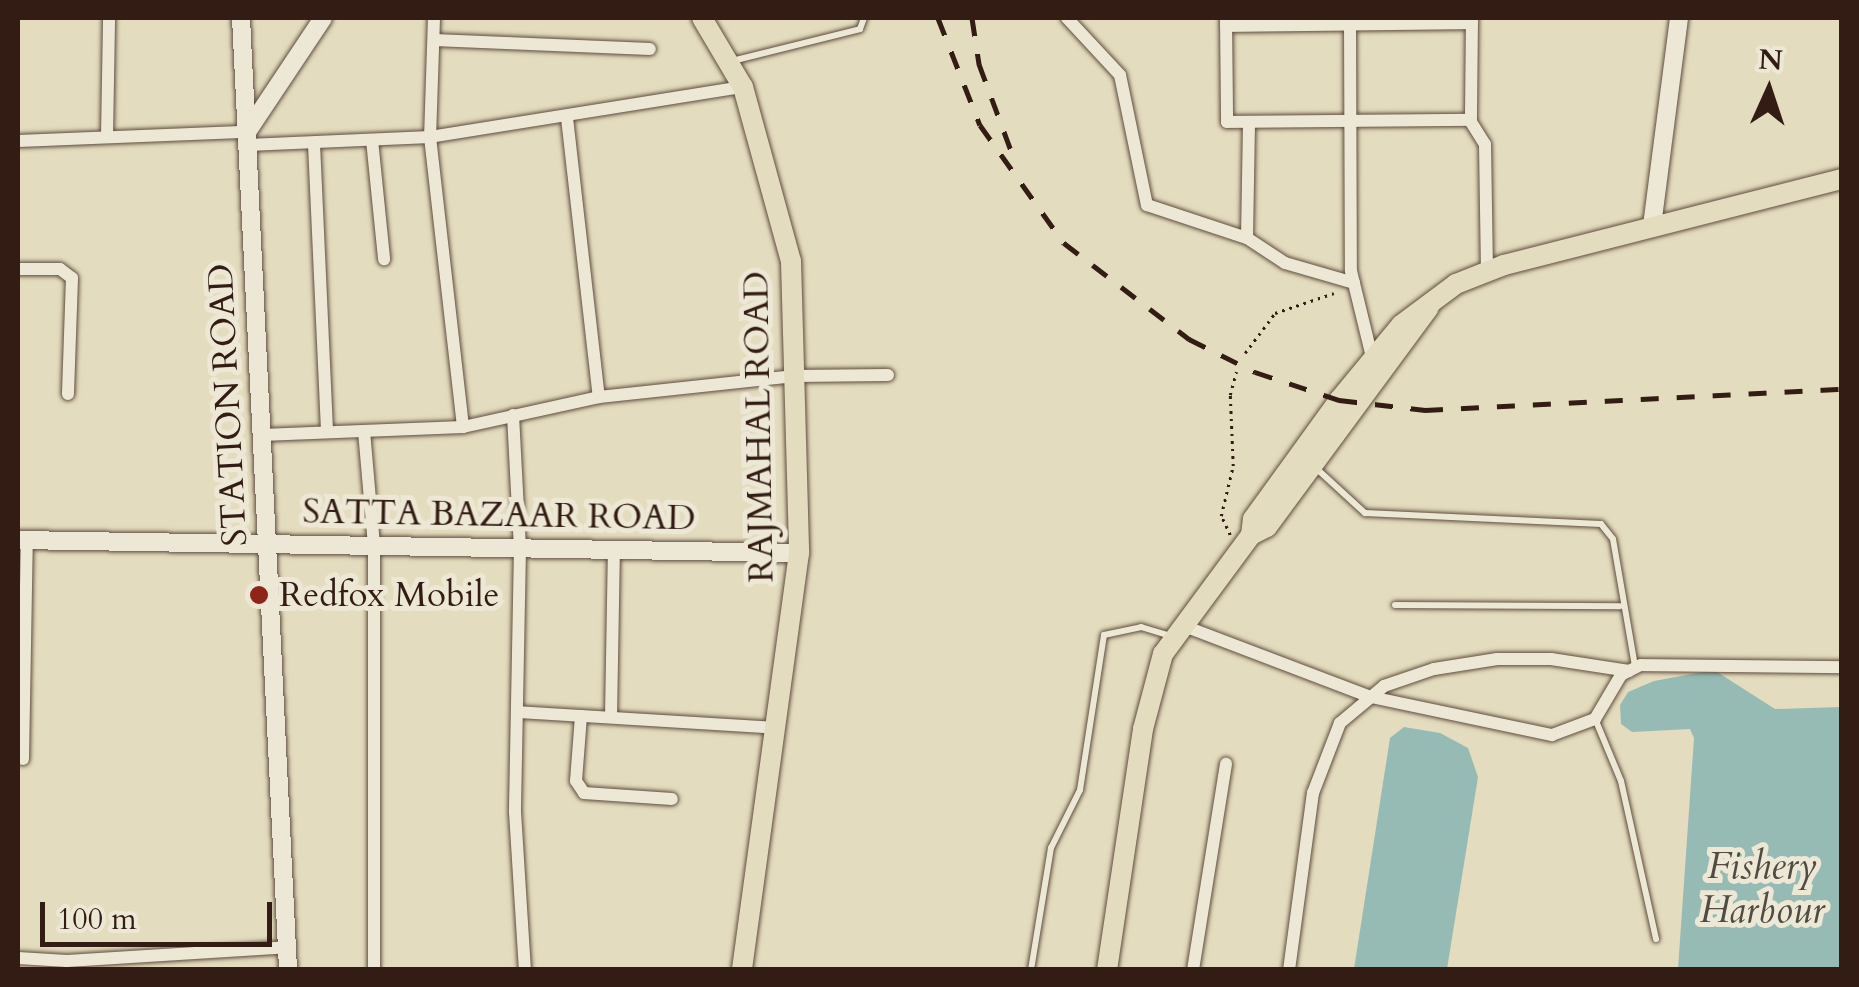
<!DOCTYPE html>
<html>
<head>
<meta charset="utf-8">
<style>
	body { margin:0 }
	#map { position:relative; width:1859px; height:987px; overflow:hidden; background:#e4dcbe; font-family:Cardo,serif }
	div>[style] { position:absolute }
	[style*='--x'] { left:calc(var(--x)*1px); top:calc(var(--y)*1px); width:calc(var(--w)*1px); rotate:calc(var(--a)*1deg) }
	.water>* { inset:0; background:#95bbb4 }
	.path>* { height:2.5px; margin-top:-1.25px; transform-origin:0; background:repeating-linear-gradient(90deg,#331c13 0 2.5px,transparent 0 7.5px) }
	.roads { filter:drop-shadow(0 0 2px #5f4c3e) drop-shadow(0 0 2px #5f4c3e) }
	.lane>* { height:6px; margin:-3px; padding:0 3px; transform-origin:3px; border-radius:3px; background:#ede8d5 }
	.street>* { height:12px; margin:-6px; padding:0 6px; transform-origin:6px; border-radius:6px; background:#ede8d5 }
	.secondary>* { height:18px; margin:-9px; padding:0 9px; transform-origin:9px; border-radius:9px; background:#ede8d5 }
	.primary>* { height:20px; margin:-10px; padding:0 10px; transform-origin:10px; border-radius:10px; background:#e4dcbe }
	.rail>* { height:5px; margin-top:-2.5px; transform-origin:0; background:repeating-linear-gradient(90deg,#331c13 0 18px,transparent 0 36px) }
	.dots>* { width:28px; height:28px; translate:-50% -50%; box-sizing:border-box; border:5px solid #ede8d5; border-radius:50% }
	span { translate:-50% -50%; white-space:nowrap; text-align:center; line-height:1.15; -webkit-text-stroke:10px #ede8d5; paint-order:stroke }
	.street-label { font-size:35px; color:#331c13 }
	.poi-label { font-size:35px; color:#331c13 }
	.left { translate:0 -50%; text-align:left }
	.water-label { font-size:38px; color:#504c43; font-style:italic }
	.frame { position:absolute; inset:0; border:20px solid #331c13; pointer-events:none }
	.north { position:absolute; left:1719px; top:40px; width:100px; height:100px; -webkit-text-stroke:8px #ede8d5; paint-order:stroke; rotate:3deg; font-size:28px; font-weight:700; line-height:40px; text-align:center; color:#331c13 }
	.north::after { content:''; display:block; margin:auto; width:35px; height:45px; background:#331c13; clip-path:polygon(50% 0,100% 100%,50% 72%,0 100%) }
	.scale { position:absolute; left:40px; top:902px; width:232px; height:45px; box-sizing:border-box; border:5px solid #331c13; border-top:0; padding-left:12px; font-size:30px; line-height:35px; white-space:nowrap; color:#331c13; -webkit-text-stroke:8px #ede8d5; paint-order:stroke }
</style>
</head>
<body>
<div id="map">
	<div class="water">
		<div style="clip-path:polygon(1714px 670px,1775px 709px,1841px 707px,1841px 969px,1678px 969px,1694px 738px,1690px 729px,1632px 732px,1621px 724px,1620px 705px,1628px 692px,1654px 681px)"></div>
		<div style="clip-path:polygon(1404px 727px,1440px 733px,1468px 748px,1478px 777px,1447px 969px,1354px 969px,1390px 738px)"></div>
	</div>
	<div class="path">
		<div style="--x:1245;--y:353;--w:50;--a:-53.1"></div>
		<div style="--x:1275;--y:313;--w:62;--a:-18.7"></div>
		<div style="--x:1230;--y:535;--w:21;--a:-115"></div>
		<div style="--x:1221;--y:516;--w:51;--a:-76.5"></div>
		<div style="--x:1233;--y:466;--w:71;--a:-92.4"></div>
		<div style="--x:1230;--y:395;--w:24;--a:-75"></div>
	</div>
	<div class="roads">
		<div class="lane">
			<div style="--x:732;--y:61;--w:132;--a:-14"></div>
			<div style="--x:860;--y:29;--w:12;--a:-70"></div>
			<div style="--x:1317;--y:469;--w:65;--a:42.5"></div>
			<div style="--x:1365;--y:513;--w:236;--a:2.7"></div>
			<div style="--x:1601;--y:524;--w:19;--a:51"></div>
			<div style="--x:1613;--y:539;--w:130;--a:80.2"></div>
			<div style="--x:1395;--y:605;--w:225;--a:0.3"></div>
			<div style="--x:1596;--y:721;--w:65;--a:67.4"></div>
			<div style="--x:1621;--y:781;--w:162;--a:77.5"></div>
			<div style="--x:1031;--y:970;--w:124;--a:-80.7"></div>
			<div style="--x:1051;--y:848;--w:65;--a:-63.4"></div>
			<div style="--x:1080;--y:790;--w:157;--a:-81.2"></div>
			<div style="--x:1104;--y:635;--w:38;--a:-12"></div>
			<div style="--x:1141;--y:627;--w:34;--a:17"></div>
		</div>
		<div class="street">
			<div style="--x:434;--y:18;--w:119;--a:91.9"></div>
			<div style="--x:430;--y:137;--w:292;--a:83.5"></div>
			<div style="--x:1067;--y:18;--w:78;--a:47.1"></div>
			<div style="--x:1120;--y:75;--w:133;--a:78.3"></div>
			<div style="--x:1147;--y:205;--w:105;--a:18.3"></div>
			<div style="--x:1247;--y:238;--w:45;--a:33.3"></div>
			<div style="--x:1285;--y:263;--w:72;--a:16.2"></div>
			<div style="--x:1226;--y:18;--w:104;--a:89.4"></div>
			<div style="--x:1227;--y:122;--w:244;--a:-0.5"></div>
			<div style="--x:1350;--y:18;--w:253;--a:89.8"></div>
			<div style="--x:1351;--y:271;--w:93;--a:76.3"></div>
			<div style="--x:1472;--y:18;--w:104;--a:90.6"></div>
			<div style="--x:1471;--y:122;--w:26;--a:58"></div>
			<div style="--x:1485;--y:144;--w:128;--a:89.1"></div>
			<div style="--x:1226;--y:26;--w:246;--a:-0.7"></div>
			<div style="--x:434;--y:40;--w:216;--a:2.4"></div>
			<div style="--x:567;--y:118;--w:281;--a:83.5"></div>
			<div style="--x:107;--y:137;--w:119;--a:-89"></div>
			<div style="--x:372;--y:140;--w:120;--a:84.2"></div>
			<div style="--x:18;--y:141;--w:229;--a:-2.3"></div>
			<div style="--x:314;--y:144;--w:287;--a:87.4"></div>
			<div style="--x:248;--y:145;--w:182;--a:-2.5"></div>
			<div style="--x:430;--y:137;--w:317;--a:-9.1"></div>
			<div style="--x:1247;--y:238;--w:114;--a:-89"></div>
			<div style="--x:18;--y:269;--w:42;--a:0"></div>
			<div style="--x:60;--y:269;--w:15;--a:37"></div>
			<div style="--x:72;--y:278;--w:116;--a:92"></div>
			<div style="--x:513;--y:415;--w:133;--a:87"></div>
			<div style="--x:520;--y:548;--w:264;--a:91.1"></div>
			<div style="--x:515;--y:812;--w:158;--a:86.4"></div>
			<div style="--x:364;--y:431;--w:115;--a:85"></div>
			<div style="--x:374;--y:546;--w:424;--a:90"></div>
			<div style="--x:262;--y:435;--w:201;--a:-2.3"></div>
			<div style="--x:463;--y:427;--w:139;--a:-12.4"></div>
			<div style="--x:599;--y:397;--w:197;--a:-6.1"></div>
			<div style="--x:795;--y:376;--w:93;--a:-0.6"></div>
			<div style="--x:1184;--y:626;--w:200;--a:20.8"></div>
			<div style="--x:1371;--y:697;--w:17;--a:-40"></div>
			<div style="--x:1384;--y:686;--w:53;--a:-18.8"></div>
			<div style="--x:1434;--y:669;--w:64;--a:-9"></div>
			<div style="--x:1497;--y:659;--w:54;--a:0"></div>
			<div style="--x:1551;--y:659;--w:79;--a:8.7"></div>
			<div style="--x:517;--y:712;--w:258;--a:3.5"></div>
			<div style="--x:581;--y:716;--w:65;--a:94.4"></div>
			<div style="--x:576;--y:781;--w:14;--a:56"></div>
			<div style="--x:584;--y:793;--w:88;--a:3.9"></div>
			<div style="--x:611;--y:717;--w:167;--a:-89"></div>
			<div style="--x:23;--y:759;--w:219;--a:-89"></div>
			<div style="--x:18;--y:958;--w:49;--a:3.5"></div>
			<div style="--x:67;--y:961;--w:220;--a:-3.6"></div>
			<div style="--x:1193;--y:970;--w:209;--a:-80.9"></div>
			<div style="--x:1289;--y:970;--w:179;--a:-82.3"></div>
			<div style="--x:1313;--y:793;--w:75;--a:-68.9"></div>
			<div style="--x:1340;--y:723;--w:40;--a:-40"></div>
			<div style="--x:1371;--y:697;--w:185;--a:11.9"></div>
			<div style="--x:1552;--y:735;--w:46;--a:-20.4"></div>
			<div style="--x:1595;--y:719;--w:51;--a:-59.4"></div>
			<div style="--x:1621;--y:675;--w:22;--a:-27"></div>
			<div style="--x:1641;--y:665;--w:201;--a:0.6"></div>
		</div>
		<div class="secondary">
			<div style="--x:241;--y:18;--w:953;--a:87.17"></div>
			<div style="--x:247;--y:132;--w:137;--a:-56.3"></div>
			<div style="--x:1652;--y:226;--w:210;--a:-82.6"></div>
			<div style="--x:18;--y:540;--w:781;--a:0.95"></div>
		</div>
		<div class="primary">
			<div style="--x:702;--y:18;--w:80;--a:59.3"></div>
			<div style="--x:743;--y:87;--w:180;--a:74.6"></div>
			<div style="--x:791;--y:261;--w:292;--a:88.4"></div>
			<div style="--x:799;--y:553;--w:421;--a:97.8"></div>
			<div style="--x:1251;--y:535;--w:16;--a:-83"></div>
			<div style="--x:1253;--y:519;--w:147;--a:-54.1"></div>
			<div style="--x:1339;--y:400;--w:97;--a:-50.4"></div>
			<div style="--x:1401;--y:325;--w:69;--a:-36.7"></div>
			<div style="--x:1456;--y:284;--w:52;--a:-21.6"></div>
			<div style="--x:1504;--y:265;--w:349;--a:-14.3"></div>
			<div style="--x:1107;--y:970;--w:244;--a:-81.5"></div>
			<div style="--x:1143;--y:729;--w:78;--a:-75.1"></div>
			<div style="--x:1163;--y:654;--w:148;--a:-53.5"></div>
			<div style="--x:1251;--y:535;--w:18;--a:-27"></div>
			<div style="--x:1267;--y:527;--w:273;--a:-53.6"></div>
		</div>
	</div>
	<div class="rail">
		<div style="--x:938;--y:18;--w:115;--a:68.6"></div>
		<div style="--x:980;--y:125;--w:145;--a:54.6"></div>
		<div style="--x:1064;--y:243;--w:158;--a:37.5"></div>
		<div style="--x:1189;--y:339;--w:74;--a:26.6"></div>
		<div style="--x:1255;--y:372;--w:89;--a:18.4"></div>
		<div style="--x:1339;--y:400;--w:87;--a:6.6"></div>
		<div style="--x:1425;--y:410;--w:418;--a:-2.9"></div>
		<div style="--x:972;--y:18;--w:47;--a:81.3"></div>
		<div style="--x:979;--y:64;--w:95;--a:69.7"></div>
	</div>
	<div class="dots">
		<div style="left:259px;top:595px;background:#8f2418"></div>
	</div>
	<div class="street-label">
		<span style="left:228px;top:405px;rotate:-93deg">STATION ROAD</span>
		<span style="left:759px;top:427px;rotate:-91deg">RAJMAHAL ROAD</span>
		<span style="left:499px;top:515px;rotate:1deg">SATTA BAZAAR ROAD</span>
	</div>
	<div class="poi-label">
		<span class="left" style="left:279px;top:595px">Redfox Mobile</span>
	</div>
	<div class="water-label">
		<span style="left:1762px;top:889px">Fishery<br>Harbour</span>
	</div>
	<div class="frame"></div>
	<div class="north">N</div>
	<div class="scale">100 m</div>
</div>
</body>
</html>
